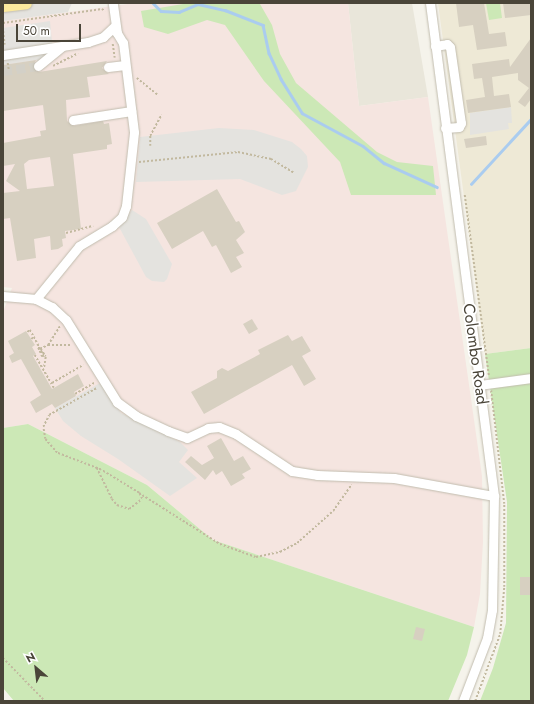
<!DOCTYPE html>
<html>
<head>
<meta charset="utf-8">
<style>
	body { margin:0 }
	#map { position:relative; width:534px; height:704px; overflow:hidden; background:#f5f3eb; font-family:Jost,sans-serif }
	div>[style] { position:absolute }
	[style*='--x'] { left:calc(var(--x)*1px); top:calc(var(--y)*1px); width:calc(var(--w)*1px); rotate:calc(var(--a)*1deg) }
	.residential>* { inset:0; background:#e9e6da }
	.education>* { inset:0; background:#eee9d6 }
	.medical>* { inset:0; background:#f5e5e0 }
	.green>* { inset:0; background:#cce8b6 }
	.parking>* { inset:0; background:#e4e3df }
	.stream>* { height:2.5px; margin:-1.25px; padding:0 1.25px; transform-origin:1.25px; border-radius:1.25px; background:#aaccef }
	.building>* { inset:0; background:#d7d0c1 }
	.minor-tunnel>* { height:9px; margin-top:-4.5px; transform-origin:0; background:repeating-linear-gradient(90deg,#d3d0c7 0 9px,transparent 0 13.5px) }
	.path>* { height:1.5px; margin-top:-0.75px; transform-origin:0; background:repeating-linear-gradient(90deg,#c2b99f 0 2px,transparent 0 4px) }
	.roads { filter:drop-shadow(0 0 1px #c1bcae) drop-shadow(0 0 1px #c1bcae) }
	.minor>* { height:9px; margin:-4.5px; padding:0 4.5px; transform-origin:4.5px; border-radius:4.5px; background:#fff }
	.major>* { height:11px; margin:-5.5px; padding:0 5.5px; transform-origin:5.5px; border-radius:5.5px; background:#fcea9e }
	span { translate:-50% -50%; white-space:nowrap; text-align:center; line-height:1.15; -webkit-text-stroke:3.5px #fff; paint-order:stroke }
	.street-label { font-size:16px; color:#4a4539 }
	.frame { position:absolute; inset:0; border:4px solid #4a4539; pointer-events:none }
	.north { position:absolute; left:16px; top:648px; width:40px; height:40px; -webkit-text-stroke:3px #fff; paint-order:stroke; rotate:332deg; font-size:11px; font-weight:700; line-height:16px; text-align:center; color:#4a4539 }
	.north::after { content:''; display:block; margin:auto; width:14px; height:18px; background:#4a4539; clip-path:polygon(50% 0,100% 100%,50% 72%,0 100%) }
	.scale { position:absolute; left:16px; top:24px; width:65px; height:18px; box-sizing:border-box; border:2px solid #4a4539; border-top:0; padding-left:5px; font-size:12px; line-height:14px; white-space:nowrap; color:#4a4539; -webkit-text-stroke:3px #fff; paint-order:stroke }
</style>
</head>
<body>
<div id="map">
	<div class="residential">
		<div style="clip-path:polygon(348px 3px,412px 3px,428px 97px,359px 106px)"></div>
	</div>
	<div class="education">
		<div style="clip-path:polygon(438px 3px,531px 3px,531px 348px,485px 354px)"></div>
	</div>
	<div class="medical">
		<div style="clip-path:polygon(135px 3px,348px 3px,359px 106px,428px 97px,482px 476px,483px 542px,480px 594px,474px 627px,213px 540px,147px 485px,28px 424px,3px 428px,3px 312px,12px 288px,3px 287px,3px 21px)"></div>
	</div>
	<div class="green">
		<div style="clip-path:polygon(189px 3px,260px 4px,272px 25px,280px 54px,296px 83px,377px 152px,397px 162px,433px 166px,436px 195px,351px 195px,340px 162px,264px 81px,225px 25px,207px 20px,168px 34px,144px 27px,141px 11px)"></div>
		<div style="clip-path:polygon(486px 3px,500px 3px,502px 18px,489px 20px)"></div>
		<div style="clip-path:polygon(531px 348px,531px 701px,480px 701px,493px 668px,506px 623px,507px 502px,485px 354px)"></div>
		<div style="clip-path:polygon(28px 424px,147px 485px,213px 540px,474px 627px,467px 655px,448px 701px,14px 701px,3px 688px,3px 428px)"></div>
	</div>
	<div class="parking">
		<div style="clip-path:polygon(26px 3px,72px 3px,68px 12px,3px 21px,3px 6px)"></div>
		<div style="clip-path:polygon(50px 21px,53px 52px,37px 63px,37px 60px,3px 65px,3px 28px)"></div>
		<div style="clip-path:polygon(511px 107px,512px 123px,508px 123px,509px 129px,470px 135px,470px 113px)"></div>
		<div style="clip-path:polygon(219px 128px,254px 130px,292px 142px,301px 149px,307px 156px,308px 167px,296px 191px,282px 195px,240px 179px,136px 182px,140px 137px)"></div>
		<div style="clip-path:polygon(132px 210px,146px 219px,172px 264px,167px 279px,164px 282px,152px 281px,146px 277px,119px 227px)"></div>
		<div style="clip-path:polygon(100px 383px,121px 413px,180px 442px,188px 450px,179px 462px,197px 478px,170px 496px,118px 459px,81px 436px,63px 421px,55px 408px)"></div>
	</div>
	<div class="stream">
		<div style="--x:153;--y:3;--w:11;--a:45"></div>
		<div style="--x:161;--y:11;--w:18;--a:3"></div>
		<div style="--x:179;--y:12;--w:21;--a:-23"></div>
		<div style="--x:198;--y:4;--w:28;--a:13"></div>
		<div style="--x:225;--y:10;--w:41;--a:21.5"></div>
		<div style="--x:263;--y:25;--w:29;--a:78"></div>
		<div style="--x:269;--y:53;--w:29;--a:65"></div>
		<div style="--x:281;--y:79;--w:40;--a:58"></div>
		<div style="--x:302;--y:113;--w:69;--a:28.4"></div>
		<div style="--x:363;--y:146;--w:27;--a:39"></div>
		<div style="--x:384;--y:163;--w:58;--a:24.4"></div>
		<div style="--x:471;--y:184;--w:88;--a:-47.3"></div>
	</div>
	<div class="building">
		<div style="clip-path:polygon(456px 3px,484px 3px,489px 34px,505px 32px,507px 46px,477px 50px,473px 25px,459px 27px)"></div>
		<div style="clip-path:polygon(503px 3px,531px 3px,531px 15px,505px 18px)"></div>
		<div style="clip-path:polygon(531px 38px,531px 99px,525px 107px,518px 102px,529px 88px,518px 80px,518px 73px,492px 77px,494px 96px,509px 94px,511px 107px,468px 113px,466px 100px,485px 97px,482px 78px,474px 79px,472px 64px,509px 59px,510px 67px)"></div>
		<div style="clip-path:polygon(evenodd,36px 60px,32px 67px,39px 72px,107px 61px,102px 68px,109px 74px,87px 77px,90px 97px,66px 100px,67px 121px,74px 126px,103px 121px,104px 124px,109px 123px,112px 144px,107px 145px,107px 149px,73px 154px,81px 229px,65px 231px,66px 238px,62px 239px,63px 246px,58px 249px,51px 250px,50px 236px,34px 239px,36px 258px,17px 261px,10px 218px,3px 219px,3px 193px,20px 191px,6px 181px,15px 164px,3px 166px,3px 143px,41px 136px,40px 131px,46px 130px,43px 105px,3px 111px,3px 65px,36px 60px,50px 157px,54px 186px,27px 189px,24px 164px,29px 160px,50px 157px)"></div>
		<div style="clip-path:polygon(486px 136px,487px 145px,466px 148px,464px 139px)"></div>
		<div style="clip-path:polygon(217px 189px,236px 222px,239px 221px,245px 232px,236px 240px,244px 253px,236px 257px,242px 267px,231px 273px,216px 245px,212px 247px,203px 231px,172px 249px,157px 223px)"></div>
		<div style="clip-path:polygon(252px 319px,258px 329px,249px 334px,243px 324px)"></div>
		<div style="clip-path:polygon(26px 331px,35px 345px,32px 347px,36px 354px,33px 356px,52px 389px,78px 374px,84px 386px,74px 392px,76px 396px,55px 408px,52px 404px,36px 413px,30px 402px,41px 395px,21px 359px,12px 363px,9px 356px,14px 353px,8px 341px)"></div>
		<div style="clip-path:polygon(288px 335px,292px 341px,302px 336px,311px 351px,302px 356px,316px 379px,304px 386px,292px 365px,204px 414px,191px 392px,217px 378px,217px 371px,222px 368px,228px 371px,260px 354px,258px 350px)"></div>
		<div style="clip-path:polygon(221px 438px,234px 461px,243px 456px,251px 469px,242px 474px,245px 478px,231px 486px,222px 471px,216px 475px,213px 470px,205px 480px,185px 462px,191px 456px,202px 465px,214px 458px,207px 446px)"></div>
		<div style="clip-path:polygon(520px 577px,531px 577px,531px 595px,520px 595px)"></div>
		<div style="clip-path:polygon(416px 627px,425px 629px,422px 641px,413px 639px)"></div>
	</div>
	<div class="minor-tunnel">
		<div style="--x:3;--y:71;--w:35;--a:-8"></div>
	</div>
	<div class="path">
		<div style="--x:3;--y:23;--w:100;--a:-8"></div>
		<div style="--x:102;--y:9;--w:4;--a:34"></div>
		<div style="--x:3;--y:27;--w:18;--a:84"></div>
		<div style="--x:113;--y:44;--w:14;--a:82"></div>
		<div style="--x:8;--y:63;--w:7;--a:82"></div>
		<div style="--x:53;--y:66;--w:28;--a:-27"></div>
		<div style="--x:137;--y:78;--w:27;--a:39"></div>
		<div style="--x:150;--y:146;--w:10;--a:-90"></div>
		<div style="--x:150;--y:136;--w:24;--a:-62"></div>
		<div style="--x:139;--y:162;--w:100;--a:-5.8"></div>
		<div style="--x:238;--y:152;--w:34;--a:12"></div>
		<div style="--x:271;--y:159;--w:27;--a:31"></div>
		<div style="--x:465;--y:195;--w:183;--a:82.4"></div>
		<div style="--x:66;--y:233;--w:28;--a:-15"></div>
		<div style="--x:27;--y:332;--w:4;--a:-34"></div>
		<div style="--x:30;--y:330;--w:8;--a:60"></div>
		<div style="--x:31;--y:339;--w:4;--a:-34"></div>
		<div style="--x:34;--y:337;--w:21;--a:62"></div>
		<div style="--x:44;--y:356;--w:2;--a:153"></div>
		<div style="--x:42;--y:357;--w:12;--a:-114"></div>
		<div style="--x:48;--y:345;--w:24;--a:0"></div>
		<div style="--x:40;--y:349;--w:9;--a:-27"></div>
		<div style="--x:48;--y:345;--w:22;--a:-58"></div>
		<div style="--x:41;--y:349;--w:9;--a:58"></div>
		<div style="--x:46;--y:357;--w:12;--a:99"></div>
		<div style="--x:35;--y:355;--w:38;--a:60"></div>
		<div style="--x:52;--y:383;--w:36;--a:-30"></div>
		<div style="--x:75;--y:394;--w:22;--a:-30"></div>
		<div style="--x:97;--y:468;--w:34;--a:64"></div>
		<div style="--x:112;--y:499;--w:8;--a:50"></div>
		<div style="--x:117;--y:505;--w:13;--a:18"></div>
		<div style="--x:129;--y:509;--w:16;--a:-38"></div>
		<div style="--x:142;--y:499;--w:7;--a:-117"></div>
		<div style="--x:139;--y:493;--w:44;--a:-148.8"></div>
		<div style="--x:101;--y:470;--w:47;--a:-158.9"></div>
		<div style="--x:57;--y:453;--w:18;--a:-131"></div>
		<div style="--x:45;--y:439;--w:12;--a:-99"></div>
		<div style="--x:43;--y:427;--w:13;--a:-63"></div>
		<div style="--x:49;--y:415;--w:55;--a:-29.4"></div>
		<div style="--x:139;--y:493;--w:96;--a:32.2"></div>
		<div style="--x:220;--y:544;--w:38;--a:20"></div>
		<div style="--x:256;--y:557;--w:25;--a:-12"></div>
		<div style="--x:280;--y:552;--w:19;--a:-28"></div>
		<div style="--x:297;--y:543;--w:48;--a:-41.6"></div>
		<div style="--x:333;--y:511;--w:32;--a:-55"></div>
		<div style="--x:3;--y:658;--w:60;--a:45.7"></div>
		<div style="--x:475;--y:701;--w:72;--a:-69.5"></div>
		<div style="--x:500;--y:634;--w:47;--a:-85.1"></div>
		<div style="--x:504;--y:587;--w:83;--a:-90"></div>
		<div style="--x:504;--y:504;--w:114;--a:-96.6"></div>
	</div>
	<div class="roads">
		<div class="minor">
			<div style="--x:430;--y:3;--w:497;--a:82.6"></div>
			<div style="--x:494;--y:496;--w:114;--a:91"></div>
			<div style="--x:492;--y:610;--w:28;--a:100"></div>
			<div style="--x:487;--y:638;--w:67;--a:110.9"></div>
			<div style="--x:435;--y:46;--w:12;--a:-9"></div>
			<div style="--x:447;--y:44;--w:4;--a:45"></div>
			<div style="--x:450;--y:47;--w:77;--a:81.8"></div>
			<div style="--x:461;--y:123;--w:4;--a:117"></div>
			<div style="--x:459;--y:127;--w:14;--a:176"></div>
			<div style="--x:3;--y:55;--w:86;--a:-8.7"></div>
			<div style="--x:88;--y:42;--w:16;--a:-18"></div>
			<div style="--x:103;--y:37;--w:16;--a:-43"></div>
			<div style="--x:38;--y:66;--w:32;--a:-39"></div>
			<div style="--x:108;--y:67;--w:17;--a:-7"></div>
			<div style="--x:73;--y:120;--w:59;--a:-8.8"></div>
			<div style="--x:3;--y:296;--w:33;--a:5"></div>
			<div style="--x:36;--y:299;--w:18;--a:27"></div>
			<div style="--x:52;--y:307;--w:19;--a:43"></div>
			<div style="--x:66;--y:320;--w:97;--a:58.1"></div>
			<div style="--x:117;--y:402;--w:24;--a:36"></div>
			<div style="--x:136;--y:416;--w:35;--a:25"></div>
			<div style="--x:168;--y:431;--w:20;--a:20"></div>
			<div style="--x:187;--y:438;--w:23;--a:-25"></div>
			<div style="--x:208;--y:428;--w:11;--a:-5"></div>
			<div style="--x:219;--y:427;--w:18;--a:22"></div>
			<div style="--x:236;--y:434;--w:67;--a:33.5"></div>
			<div style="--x:292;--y:471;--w:25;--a:9"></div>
			<div style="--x:317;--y:475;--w:77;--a:2.2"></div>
			<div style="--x:394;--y:478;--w:102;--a:10.2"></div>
			<div style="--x:36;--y:299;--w:68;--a:-50.9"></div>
			<div style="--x:79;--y:246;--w:39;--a:-31"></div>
			<div style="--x:112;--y:226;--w:13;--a:-42"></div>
			<div style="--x:122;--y:217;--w:12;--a:-70"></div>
			<div style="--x:126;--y:206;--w:74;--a:-83.8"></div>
			<div style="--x:134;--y:132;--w:90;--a:-97"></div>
			<div style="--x:123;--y:43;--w:12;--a:-121"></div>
			<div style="--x:117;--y:33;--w:30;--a:-98"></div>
			<div style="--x:479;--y:385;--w:52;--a:-7.7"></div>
		</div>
		<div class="major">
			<div style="--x:3;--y:6;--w:23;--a:-7"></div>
		</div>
	</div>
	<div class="street-label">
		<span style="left:475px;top:354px;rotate:82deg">Colombo Road</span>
	</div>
	<div class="frame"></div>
	<div class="north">N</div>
	<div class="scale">50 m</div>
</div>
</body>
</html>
